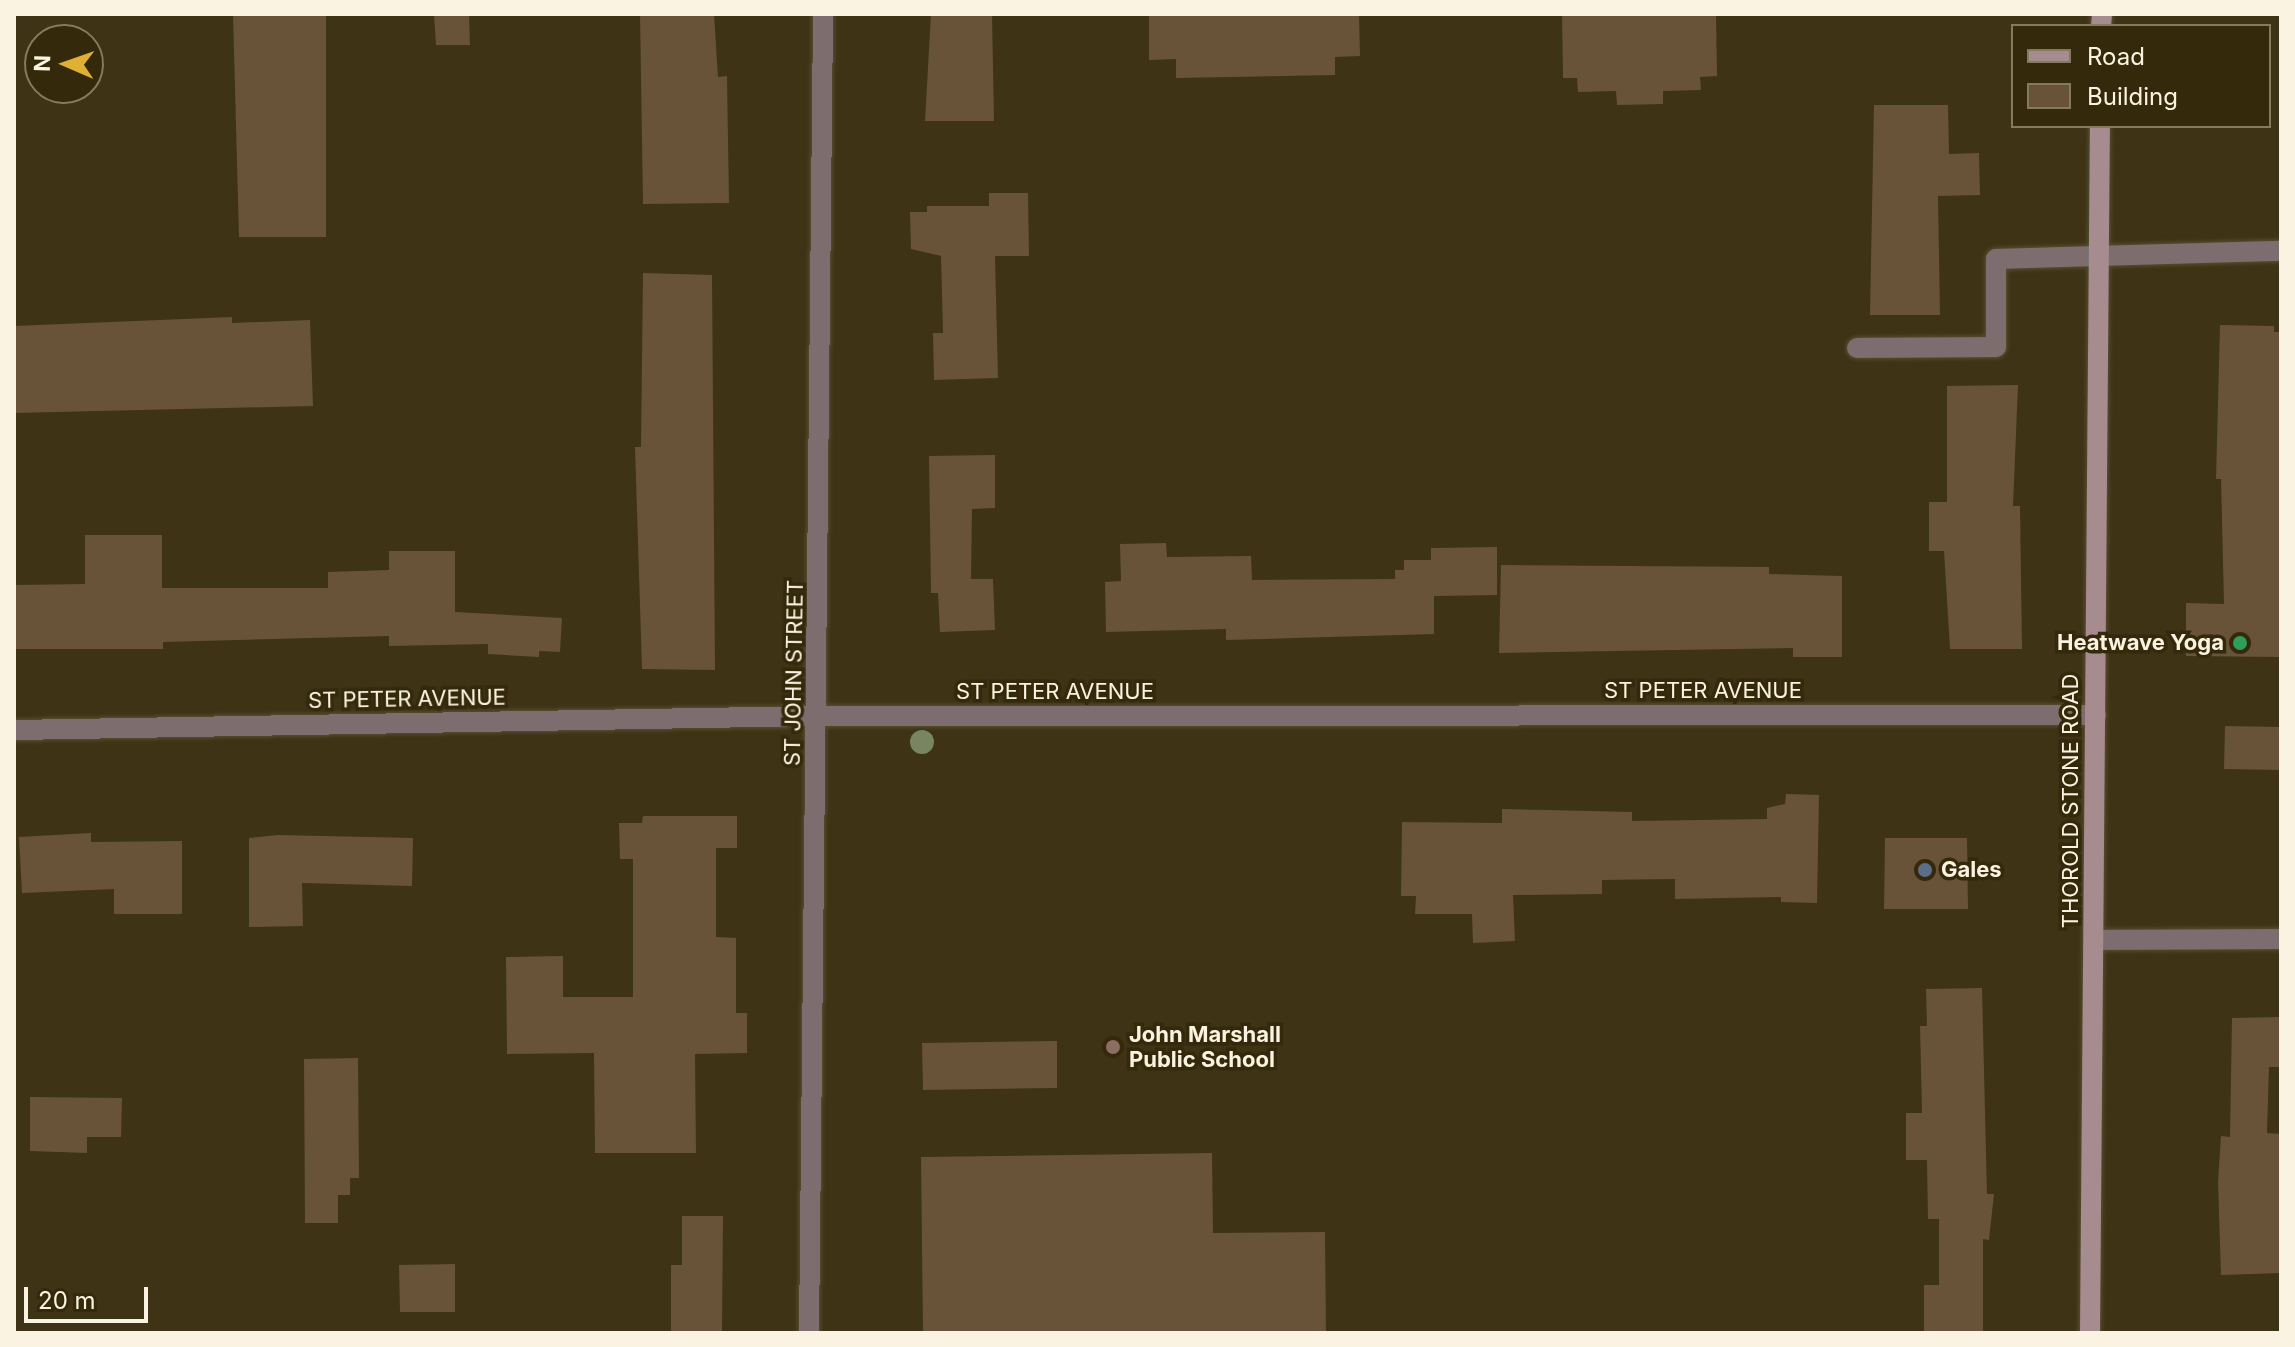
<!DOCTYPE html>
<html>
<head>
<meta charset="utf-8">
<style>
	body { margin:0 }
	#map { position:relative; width:2295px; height:1347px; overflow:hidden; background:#3e3315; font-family:Inter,sans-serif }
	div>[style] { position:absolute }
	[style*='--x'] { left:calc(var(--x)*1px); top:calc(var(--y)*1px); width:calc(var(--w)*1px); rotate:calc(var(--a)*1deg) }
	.building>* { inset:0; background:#685338 }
	.roads { filter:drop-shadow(0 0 2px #584e32) drop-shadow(0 0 2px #584e32) }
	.service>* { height:20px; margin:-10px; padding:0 10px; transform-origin:10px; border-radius:10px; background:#7e6d6e }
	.minor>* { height:20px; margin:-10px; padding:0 10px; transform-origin:10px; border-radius:10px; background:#7e6d6e }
	.secondary>* { height:20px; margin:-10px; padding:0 10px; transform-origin:10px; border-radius:10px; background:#a78c8f }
	.trees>* { width:24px; height:24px; margin:-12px; border-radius:50%; background:#778660 }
	.dots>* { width:22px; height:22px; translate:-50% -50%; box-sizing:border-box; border:4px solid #34290a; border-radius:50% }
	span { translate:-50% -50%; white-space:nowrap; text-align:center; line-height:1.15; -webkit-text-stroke:7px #34290a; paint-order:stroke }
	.poi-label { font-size:22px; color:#faf3e1; font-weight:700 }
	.right { translate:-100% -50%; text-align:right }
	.left { translate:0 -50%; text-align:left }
	.street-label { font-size:22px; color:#faf3e1 }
	.frame { position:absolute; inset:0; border:16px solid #faf3e1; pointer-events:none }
	.legend { position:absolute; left:2011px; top:24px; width:260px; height:104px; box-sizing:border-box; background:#34290a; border:2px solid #837a60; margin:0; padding:10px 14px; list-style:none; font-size:24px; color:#faf3e1 }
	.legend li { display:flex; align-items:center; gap:16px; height:40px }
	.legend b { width:40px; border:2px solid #837a60 }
	.north { position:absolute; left:24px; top:24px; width:80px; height:80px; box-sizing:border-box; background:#34290a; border:2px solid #837a60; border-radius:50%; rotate:272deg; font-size:22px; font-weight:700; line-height:32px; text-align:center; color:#faf3e1 }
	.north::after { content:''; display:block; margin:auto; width:28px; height:36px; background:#e0b034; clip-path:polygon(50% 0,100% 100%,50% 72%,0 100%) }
	.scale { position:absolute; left:24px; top:1287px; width:124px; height:36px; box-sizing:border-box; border:4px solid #faf3e1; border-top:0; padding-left:10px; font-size:24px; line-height:28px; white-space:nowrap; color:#faf3e1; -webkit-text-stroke:6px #34290a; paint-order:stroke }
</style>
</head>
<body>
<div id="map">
	<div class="building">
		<div style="clip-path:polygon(233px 14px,326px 14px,326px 237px,239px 237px)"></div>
		<div style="clip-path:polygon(434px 14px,469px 14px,470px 45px,436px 45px)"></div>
		<div style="clip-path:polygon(640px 14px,714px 14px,718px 77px,727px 76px,729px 203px,643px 204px)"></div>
		<div style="clip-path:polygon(931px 14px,992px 14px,994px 121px,925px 121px)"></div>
		<div style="clip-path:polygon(1149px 14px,1359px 14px,1360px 56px,1335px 57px,1335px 75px,1176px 78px,1176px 59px,1149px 60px)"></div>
		<div style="clip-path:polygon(1562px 14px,1716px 14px,1717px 76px,1700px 77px,1701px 90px,1663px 91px,1663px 104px,1617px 105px,1616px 91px,1578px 92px,1577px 78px,1563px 78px)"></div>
		<div style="clip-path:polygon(1874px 105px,1948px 105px,1949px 154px,1979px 153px,1980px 195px,1938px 196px,1940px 315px,1870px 315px)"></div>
		<div style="clip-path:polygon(989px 193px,1028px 193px,1029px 256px,995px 256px,998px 378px,934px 380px,933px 333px,943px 333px,941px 256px,911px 249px,910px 212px,927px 212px,927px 206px,989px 206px)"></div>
		<div style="clip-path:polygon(643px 273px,712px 275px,715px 670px,642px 669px,635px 447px,641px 447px)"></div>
		<div style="clip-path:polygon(232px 317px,232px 323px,310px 320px,313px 406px,14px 413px,14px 326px)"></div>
		<div style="clip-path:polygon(2220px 325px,2274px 326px,2274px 332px,2281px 332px,2280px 657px,2186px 656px,2186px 603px,2224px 604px,2221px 479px,2216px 479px)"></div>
		<div style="clip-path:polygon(2018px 385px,2013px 506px,2020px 506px,2022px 649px,1950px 649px,1944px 551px,1929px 551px,1929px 502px,1947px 502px,1947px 386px)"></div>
		<div style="clip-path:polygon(995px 455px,995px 508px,972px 509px,971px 579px,993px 579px,995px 630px,940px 632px,938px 593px,931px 593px,929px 456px)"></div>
		<div style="clip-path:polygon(85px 535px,162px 535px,162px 588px,328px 588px,328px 572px,389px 570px,389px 551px,455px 551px,455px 612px,562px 618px,560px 652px,539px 651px,539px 657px,488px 654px,488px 644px,389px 646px,389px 636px,163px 642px,163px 649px,14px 649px,14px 585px,85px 584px)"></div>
		<div style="clip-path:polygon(1166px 543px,1167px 557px,1251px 556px,1252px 580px,1395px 579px,1395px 570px,1404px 570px,1404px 560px,1431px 560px,1431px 548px,1497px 547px,1497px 595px,1434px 596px,1434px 634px,1226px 640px,1226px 629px,1106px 632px,1105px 582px,1121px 581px,1120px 544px)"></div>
		<div style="clip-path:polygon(1501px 565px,1769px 567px,1769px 574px,1842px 576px,1842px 657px,1793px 657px,1793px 648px,1499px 653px)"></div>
		<div style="clip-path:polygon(2225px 726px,2281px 727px,2281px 770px,2224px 769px)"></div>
		<div style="clip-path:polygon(1786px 794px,1819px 795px,1817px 903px,1781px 902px,1781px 897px,1675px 899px,1675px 879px,1602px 880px,1602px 894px,1513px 895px,1515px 941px,1473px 943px,1472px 914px,1415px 914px,1416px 896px,1401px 896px,1402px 822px,1502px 823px,1502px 809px,1632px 812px,1632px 821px,1767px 819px,1767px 808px,1785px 804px)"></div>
		<div style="clip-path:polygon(643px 816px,737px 816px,737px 848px,716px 848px,716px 937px,736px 938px,736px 1013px,747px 1013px,747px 1053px,695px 1054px,696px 1153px,595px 1153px,594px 1053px,507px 1054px,506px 957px,563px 956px,563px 997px,633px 997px,633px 859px,620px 859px,619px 823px,642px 823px)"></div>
		<div style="clip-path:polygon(91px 833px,91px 842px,182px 841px,182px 914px,114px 914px,114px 889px,22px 893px,19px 837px)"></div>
		<div style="clip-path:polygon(278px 835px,413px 838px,412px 886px,302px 883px,303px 926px,249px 927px,249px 838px)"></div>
		<div style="clip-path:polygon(1885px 838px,1967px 838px,1968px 909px,1884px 909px)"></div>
		<div style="clip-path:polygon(1982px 988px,1987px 1194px,1994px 1194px,1989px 1240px,1983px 1239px,1983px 1333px,1924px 1332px,1924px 1285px,1939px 1285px,1939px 1219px,1928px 1219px,1927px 1160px,1906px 1160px,1906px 1113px,1922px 1113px,1920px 1026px,1927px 1026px,1926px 989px)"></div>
		<div style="clip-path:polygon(2281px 1017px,2281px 1067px,2269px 1067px,2267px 1133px,2281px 1134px,2281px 1273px,2221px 1275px,2218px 1182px,2221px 1136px,2230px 1137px,2232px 1018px)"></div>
		<div style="clip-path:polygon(1057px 1041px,1057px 1088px,923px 1090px,922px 1043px)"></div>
		<div style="clip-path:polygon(358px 1058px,359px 1178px,350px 1178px,350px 1195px,338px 1195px,338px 1223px,305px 1223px,304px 1059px)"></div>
		<div style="clip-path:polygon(30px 1097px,122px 1098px,121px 1137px,87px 1137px,87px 1153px,30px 1151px)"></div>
		<div style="clip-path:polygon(1212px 1153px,1213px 1233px,1325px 1232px,1326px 1333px,923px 1333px,921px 1157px)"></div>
		<div style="clip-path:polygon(682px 1216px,723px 1216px,722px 1333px,671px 1333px,671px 1265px,682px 1265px)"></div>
		<div style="clip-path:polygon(455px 1264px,455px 1312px,400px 1312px,399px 1265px)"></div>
	</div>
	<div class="roads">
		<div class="service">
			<div style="--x:1857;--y:348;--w:139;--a:-0.4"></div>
			<div style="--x:1996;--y:347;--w:88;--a:-90"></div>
			<div style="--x:1996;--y:259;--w:101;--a:-1.7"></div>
		</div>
		<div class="minor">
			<div style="--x:2097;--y:256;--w:184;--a:-1.6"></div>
			<div style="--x:14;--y:730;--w:804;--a:-1"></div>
			<div style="--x:818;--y:716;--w:1278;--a:-0.04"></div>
			<div style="--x:2095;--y:940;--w:186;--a:-0.3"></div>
			<div style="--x:809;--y:1333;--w:1319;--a:-89.39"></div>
		</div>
		<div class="secondary">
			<div style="--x:2101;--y:26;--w:12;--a:-85"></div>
			<div style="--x:2090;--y:1333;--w:1207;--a:-89.53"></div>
		</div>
	</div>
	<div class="trees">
		<div style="left:922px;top:742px"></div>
	</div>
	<div class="dots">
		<div style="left:2240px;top:643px;background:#2e9e5b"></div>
		<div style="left:1925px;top:870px;background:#5c6f8a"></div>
		<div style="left:1113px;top:1047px;background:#8d6e63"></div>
	</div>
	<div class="poi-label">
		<span class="right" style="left:2224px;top:643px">Heatwave Yoga</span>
		<span class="left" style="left:1941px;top:870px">Gales</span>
		<span class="left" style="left:1129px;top:1047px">John Marshall<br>Public School</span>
	</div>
	<div class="street-label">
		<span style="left:794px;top:673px;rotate:-89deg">ST JOHN STREET</span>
		<span style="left:1703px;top:691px">ST PETER AVENUE</span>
		<span style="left:1055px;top:692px">ST PETER AVENUE</span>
		<span style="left:407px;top:699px;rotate:-1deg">ST PETER AVENUE</span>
		<span style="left:2071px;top:801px;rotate:-90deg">THOROLD STONE ROAD</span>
	</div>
	<div class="frame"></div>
	<ul class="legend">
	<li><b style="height:10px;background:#a78c8f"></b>Road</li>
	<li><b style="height:22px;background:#685338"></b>Building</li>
	</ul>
	<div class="north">N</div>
	<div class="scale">20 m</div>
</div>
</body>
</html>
